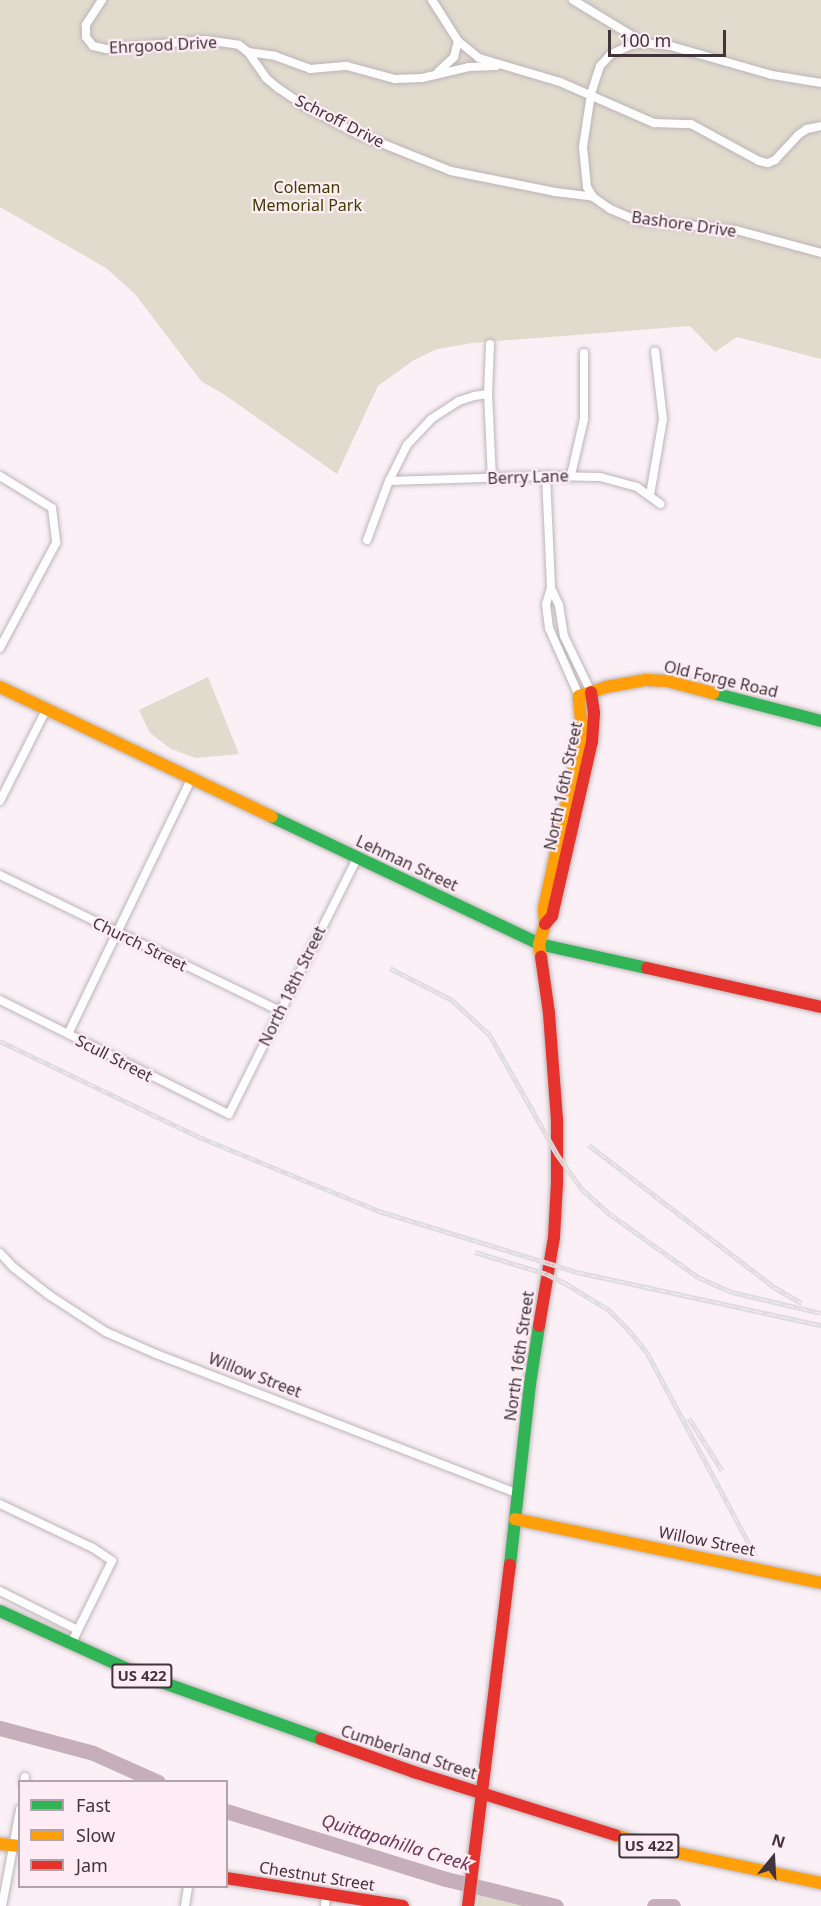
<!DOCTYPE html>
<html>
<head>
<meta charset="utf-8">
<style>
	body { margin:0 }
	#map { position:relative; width:821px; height:1906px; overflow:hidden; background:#faf0f5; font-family:"Noto Sans",sans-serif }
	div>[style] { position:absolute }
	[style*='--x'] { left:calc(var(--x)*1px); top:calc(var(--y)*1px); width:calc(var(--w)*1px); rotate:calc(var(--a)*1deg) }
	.green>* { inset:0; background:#e0dbcd }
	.river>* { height:15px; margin:-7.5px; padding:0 7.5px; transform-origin:7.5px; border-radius:7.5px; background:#c6aebb }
	.roads { filter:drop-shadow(0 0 2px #bdb4b8) drop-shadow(0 0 2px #bdb4b8) }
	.street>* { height:8px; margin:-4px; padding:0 4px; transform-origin:4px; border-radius:4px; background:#fefdfe }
	.fast>* { height:12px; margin:-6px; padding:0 6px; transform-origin:6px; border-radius:6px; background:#30b455 }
	.slow>* { height:12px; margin:-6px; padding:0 6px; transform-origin:6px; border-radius:6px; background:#ff9f0a }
	.jam>* { height:12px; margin:-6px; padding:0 6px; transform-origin:6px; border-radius:6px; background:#e5322d }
	.rail>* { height:4.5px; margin-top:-2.25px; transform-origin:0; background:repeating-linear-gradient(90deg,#feecf5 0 7px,#dfdcdd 0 14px); box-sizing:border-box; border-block:2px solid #dfdcdd }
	span { translate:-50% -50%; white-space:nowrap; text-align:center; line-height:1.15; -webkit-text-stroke:4.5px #feecf5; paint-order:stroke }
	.shield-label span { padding:2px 4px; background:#feecf5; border:2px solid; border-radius:4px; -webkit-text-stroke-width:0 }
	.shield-label { font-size:15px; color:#41353b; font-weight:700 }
	.street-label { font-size:16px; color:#41353b }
	.park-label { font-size:16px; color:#3d3c01 }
	.water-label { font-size:18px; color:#693c56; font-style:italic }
	.legend { position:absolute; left:18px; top:1780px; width:210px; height:108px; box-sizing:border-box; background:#feecf5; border:2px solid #b2a3ab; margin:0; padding:8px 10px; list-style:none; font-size:18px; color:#41353b }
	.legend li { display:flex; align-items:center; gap:12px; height:30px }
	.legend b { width:30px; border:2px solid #b2a3ab }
	.north { position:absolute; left:743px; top:1828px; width:60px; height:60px; -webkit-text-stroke:4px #feecf5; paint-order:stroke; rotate:18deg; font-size:16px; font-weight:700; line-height:24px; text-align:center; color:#41353b }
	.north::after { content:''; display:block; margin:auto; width:21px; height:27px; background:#41353b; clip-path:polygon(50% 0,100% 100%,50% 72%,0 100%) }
	.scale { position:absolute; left:608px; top:30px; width:118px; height:27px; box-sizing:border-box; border:3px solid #41353b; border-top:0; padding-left:8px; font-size:18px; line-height:21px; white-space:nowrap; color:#41353b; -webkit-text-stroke:4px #feecf5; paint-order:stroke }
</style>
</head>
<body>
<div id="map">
	<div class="green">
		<div style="clip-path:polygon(0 0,821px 0,821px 359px,737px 337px,715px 352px,690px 326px,472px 343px,437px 349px,414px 360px,378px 386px,337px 474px,222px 393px,202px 382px,135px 294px,106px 268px,0 207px)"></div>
		<div style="clip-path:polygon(208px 677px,239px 754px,196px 758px,171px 749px,150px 733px,139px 710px)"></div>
		<div style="clip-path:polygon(480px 1892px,534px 1906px,477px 1906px)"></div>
	</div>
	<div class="river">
		<div style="--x:0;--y:1728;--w:96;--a:15"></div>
		<div style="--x:93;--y:1753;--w:71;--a:24"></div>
		<div style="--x:226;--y:1811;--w:230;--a:17.2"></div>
		<div style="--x:446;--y:1879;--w:113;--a:13.8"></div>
		<div style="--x:654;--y:1906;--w:19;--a:0"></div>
	</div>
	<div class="roads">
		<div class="street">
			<div style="--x:102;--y:0;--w:30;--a:123"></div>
			<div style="--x:86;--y:25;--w:12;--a:90"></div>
			<div style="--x:86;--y:37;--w:11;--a:52"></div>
			<div style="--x:93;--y:46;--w:13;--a:13"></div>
			<div style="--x:106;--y:49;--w:99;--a:-5.2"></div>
			<div style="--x:205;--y:40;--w:34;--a:8"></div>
			<div style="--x:239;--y:45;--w:11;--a:38"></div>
			<div style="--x:248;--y:52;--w:32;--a:55"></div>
			<div style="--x:266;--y:78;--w:16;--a:40"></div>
			<div style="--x:278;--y:88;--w:34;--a:34"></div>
			<div style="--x:306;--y:107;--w:56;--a:27.5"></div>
			<div style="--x:356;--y:133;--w:102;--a:21.8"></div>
			<div style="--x:451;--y:171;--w:106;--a:11.4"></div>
			<div style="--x:555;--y:192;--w:38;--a:7"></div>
			<div style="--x:432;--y:0;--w:49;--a:57.6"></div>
			<div style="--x:458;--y:41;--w:27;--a:39"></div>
			<div style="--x:479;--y:58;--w:84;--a:16.5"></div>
			<div style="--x:560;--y:82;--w:103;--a:23.6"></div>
			<div style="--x:654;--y:123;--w:37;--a:2"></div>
			<div style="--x:691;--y:124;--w:77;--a:28.6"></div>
			<div style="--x:759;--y:161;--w:9;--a:13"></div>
			<div style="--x:768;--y:163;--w:8;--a:-23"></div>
			<div style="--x:775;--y:160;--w:34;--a:-47"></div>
			<div style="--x:798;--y:135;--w:11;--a:-34"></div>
			<div style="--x:807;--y:129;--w:14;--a:-12"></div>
			<div style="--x:573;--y:0;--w:83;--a:31.2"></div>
			<div style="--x:248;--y:52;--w:27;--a:8"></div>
			<div style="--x:275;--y:56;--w:37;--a:20"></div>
			<div style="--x:310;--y:69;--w:37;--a:-5"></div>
			<div style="--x:347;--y:66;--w:50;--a:15.2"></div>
			<div style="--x:395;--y:79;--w:27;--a:-2"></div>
			<div style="--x:422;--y:78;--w:48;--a:-13.2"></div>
			<div style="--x:469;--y:67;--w:27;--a:-2"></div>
			<div style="--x:438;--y:72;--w:22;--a:-43"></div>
			<div style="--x:454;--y:57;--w:16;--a:-76"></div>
			<div style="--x:821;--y:83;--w:50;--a:-170.7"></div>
			<div style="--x:772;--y:75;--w:105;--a:-164"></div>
			<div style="--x:671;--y:46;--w:27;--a:-174"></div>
			<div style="--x:644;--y:43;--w:13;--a:171"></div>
			<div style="--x:631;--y:45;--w:23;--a:155"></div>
			<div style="--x:610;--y:55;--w:15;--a:132"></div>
			<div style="--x:600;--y:66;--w:29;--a:108"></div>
			<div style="--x:591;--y:94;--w:54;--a:98.6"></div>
			<div style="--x:583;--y:147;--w:40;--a:84.3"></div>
			<div style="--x:587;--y:187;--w:12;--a:59"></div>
			<div style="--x:593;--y:197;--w:21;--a:35"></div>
			<div style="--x:610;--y:209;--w:28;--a:23"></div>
			<div style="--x:636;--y:220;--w:100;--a:5.7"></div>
			<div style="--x:736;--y:230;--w:88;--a:15.1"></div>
			<div style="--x:488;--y:394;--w:50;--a:-87.7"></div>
			<div style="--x:571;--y:475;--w:57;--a:-76.9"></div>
			<div style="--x:584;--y:419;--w:66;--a:-90"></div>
			<div style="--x:0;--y:476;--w:61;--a:31.6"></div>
			<div style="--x:52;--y:508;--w:35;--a:83"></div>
			<div style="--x:56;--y:543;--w:119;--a:118.1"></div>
			<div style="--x:546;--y:476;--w:112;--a:87.4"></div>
			<div style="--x:551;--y:588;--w:17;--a:107"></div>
			<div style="--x:546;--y:604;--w:24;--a:83"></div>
			<div style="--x:549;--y:628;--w:74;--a:66.2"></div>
			<div style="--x:389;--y:481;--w:157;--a:-1.8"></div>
			<div style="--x:546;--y:476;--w:54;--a:1.1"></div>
			<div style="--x:600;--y:477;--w:38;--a:15"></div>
			<div style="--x:637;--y:487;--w:29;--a:36"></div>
			<div style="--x:650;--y:495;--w:77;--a:-80.3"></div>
			<div style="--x:663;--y:419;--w:68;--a:-96.7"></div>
			<div style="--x:367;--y:540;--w:63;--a:-69.6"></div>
			<div style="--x:389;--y:481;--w:40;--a:-63.4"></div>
			<div style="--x:407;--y:445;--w:35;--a:-47"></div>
			<div style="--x:431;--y:419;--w:33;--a:-33"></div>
			<div style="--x:459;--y:401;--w:16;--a:-18"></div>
			<div style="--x:474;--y:396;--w:14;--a:-8"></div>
			<div style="--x:488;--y:394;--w:85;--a:87.3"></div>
			<div style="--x:551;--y:588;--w:19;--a:65"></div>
			<div style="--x:559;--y:605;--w:31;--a:81"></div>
			<div style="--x:564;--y:636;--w:62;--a:64.3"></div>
			<div style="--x:0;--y:801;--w:102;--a:-63.2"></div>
			<div style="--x:0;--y:875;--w:311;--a:25.9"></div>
			<div style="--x:0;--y:1000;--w:256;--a:26.5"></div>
			<div style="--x:229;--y:1114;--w:286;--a:-63.4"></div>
			<div style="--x:68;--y:1034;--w:284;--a:-64.2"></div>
			<div style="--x:0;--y:1253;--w:19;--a:47"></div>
			<div style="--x:13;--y:1267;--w:46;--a:37.9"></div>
			<div style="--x:49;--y:1295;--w:68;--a:33"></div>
			<div style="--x:106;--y:1332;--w:55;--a:23.7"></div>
			<div style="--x:156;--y:1354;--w:388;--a:21.1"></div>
			<div style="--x:0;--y:1504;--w:103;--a:25.3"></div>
			<div style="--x:93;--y:1548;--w:23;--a:34"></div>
			<div style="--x:112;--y:1561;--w:93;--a:116.3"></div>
			<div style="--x:0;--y:1591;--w:87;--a:26.6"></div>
			<div style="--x:24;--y:1782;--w:5;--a:-79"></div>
			<div style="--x:2;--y:1906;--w:98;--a:-79.4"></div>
			<div style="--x:185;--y:1906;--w:20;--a:-81"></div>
			<div style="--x:325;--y:1906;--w:14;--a:-86"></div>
		</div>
		<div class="fast">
			<div style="--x:713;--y:693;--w:112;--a:14.5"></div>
			<div style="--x:272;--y:817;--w:296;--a:25.4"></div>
			<div style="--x:539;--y:944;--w:111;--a:12.5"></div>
			<div style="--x:510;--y:1565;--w:182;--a:-83.7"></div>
			<div style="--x:530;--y:1384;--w:59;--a:-81.2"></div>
			<div style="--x:0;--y:1611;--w:149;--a:24.5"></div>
			<div style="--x:136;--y:1673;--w:196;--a:19.6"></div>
		</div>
		<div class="slow">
			<div style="--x:0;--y:687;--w:301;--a:25.5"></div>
			<div style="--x:541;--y:957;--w:13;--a:-99"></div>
			<div style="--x:539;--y:944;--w:21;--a:-73"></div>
			<div style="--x:545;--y:924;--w:16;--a:-94"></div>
			<div style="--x:544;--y:908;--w:179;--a:-77.7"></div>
			<div style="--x:582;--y:733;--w:37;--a:-95"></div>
			<div style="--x:579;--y:696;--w:28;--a:-18"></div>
			<div style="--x:606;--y:687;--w:41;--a:-9.9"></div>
			<div style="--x:646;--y:680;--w:21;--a:3"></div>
			<div style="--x:667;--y:681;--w:48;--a:14.6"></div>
			<div style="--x:515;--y:1519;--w:313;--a:11.8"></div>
			<div style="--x:615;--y:1835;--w:46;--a:17.7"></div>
			<div style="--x:659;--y:1849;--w:166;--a:11.9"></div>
			<div style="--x:0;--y:1844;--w:20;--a:6"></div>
		</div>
		<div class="jam">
			<div style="--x:545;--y:924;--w:11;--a:-49"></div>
			<div style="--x:552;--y:916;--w:179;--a:-77.1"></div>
			<div style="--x:592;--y:742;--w:29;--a:-86"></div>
			<div style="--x:594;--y:713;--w:21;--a:-98"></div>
			<div style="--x:647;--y:968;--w:178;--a:12.6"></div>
			<div style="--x:539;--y:1326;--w:90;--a:-80.4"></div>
			<div style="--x:554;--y:1237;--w:53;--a:-86.8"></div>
			<div style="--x:557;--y:1184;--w:64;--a:-90"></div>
			<div style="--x:557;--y:1120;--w:107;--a:-94.3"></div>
			<div style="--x:549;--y:1013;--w:57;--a:-98.1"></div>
			<div style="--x:321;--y:1739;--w:99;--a:19.5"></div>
			<div style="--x:414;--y:1772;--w:211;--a:17.4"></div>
			<div style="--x:226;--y:1878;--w:179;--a:9"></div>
			<div style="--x:468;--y:1906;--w:344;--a:-83"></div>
		</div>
	</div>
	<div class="rail">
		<div style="--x:390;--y:968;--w:70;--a:27.3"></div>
		<div style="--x:452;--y:1000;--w:52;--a:42.6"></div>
		<div style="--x:490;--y:1035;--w:137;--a:60.6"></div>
		<div style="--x:557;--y:1154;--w:43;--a:54.5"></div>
		<div style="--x:582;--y:1189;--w:38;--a:42"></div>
		<div style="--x:610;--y:1214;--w:108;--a:35.6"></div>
		<div style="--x:698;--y:1277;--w:37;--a:24"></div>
		<div style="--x:732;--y:1292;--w:91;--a:13.3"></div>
		<div style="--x:0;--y:1041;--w:219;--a:25.7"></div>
		<div style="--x:197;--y:1136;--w:197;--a:22.4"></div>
		<div style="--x:379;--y:1211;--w:207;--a:17.1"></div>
		<div style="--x:577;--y:1272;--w:250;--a:12.3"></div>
		<div style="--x:589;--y:1145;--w:233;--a:37.5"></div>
		<div style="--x:774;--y:1287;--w:32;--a:30"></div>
		<div style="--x:475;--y:1252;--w:75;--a:17"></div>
		<div style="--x:547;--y:1274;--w:20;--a:27"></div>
		<div style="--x:565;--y:1283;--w:52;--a:31.5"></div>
		<div style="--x:609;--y:1310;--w:27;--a:45"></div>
		<div style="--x:628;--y:1329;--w:32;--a:51"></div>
		<div style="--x:648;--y:1354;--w:229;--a:61.9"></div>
		<div style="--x:689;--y:1418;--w:62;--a:57.6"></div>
	</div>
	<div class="shield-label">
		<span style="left:142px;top:1676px">US 422</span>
		<span style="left:649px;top:1846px">US 422</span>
	</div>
	<div class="street-label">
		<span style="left:163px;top:45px;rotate:-3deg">Ehrgood Drive</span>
		<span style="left:340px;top:121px;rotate:27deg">Schroff Drive</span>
		<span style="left:684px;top:224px;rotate:8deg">Bashore Drive</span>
		<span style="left:528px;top:477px;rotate:-2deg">Berry Lane</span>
		<span style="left:721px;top:679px;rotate:13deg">Old Forge Road</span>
		<span style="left:563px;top:786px;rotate:-78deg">North 16th Street</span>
		<span style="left:407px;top:863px;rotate:25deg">Lehman Street</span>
		<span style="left:140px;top:944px;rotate:26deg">Church Street</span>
		<span style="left:292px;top:986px;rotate:-64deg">North 18th Street</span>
		<span style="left:114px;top:1058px;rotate:27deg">Scull Street</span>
		<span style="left:519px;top:1356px;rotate:-82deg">North 16th Street</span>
		<span style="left:255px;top:1375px;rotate:21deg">Willow Street</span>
		<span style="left:707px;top:1541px;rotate:11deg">Willow Street</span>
		<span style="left:409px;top:1752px;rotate:18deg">Cumberland Street</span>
		<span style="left:317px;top:1876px;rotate:9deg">Chestnut Street</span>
	</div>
	<div class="park-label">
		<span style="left:307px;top:196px">Coleman<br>Memorial Park</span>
	</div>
	<div class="water-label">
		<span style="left:396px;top:1842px;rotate:17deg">Quittapahilla Creek</span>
	</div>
	<ul class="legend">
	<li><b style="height:8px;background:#30b455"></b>Fast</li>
	<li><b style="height:8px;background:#ff9f0a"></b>Slow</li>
	<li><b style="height:8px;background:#e5322d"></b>Jam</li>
	</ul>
	<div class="north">N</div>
	<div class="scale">100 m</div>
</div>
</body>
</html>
